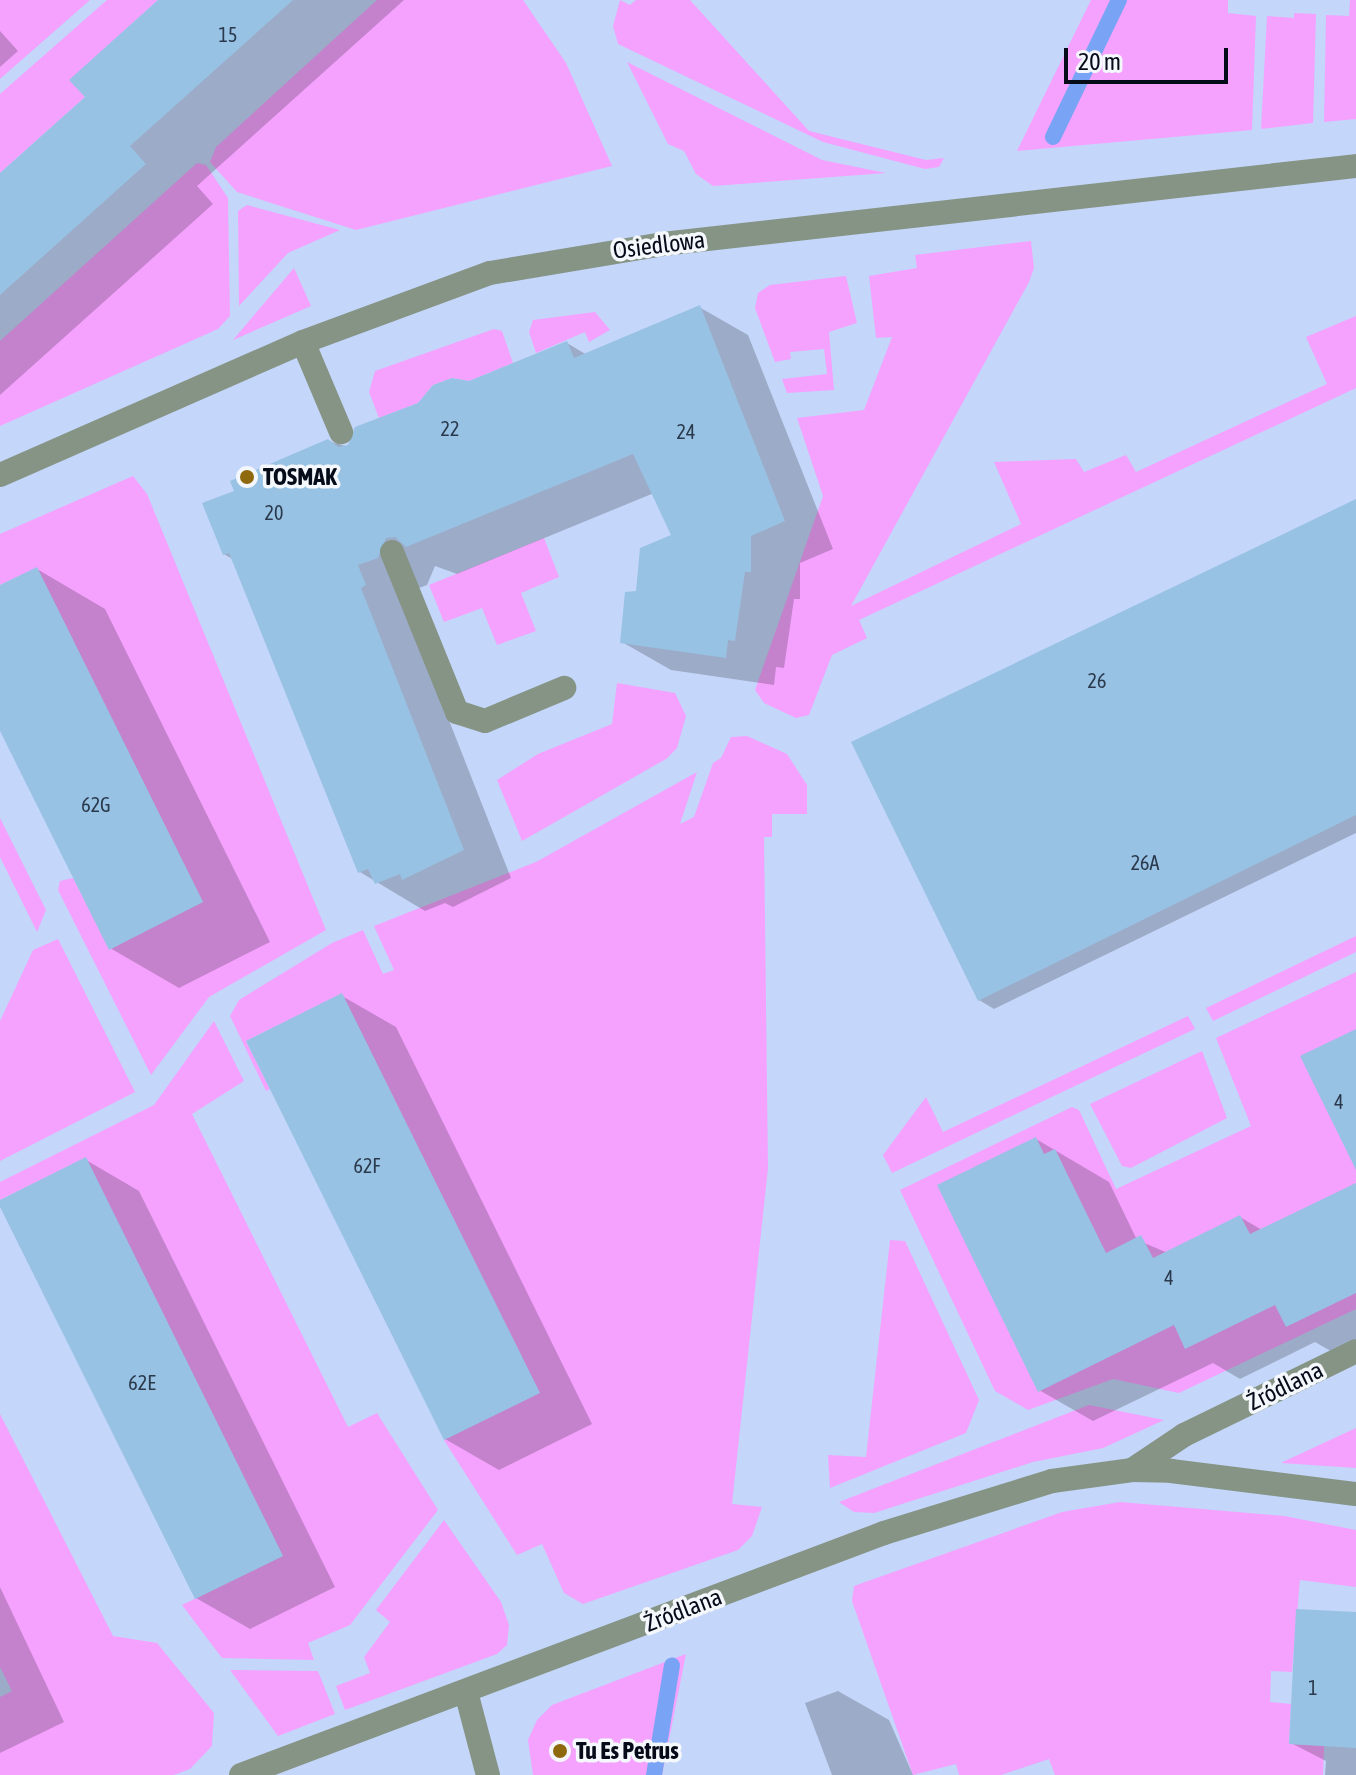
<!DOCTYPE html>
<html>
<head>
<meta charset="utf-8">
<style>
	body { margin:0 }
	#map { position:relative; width:1356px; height:1775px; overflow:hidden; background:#c4d6f9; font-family:"Asap Condensed",sans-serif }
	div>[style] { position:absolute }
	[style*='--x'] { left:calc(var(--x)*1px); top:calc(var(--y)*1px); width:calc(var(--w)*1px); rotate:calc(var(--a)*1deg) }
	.green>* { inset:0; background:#f5a2ff }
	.shadow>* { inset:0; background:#0003 }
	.stream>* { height:16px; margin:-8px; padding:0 8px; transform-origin:8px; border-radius:8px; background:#79a3f5 }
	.building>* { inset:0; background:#98c2e4 }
	.lane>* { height:24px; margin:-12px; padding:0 12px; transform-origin:12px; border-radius:12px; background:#859484 }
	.street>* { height:24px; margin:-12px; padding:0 12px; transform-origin:12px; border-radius:12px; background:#859484 }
	.dots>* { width:22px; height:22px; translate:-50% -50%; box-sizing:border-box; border:4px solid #f4f7fb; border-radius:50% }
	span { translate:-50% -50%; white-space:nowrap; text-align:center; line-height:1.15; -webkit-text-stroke:7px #f4f7fb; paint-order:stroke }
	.number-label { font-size:20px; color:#2a394c }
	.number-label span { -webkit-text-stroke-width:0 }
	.street-label { font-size:24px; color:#050b19 }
	.poi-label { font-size:24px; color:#050b19; font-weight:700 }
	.left { translate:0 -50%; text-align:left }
	.scale { position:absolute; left:1064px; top:48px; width:164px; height:36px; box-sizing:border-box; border:4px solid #050b19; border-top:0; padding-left:10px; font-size:24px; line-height:28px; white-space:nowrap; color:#050b19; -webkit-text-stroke:6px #f4f7fb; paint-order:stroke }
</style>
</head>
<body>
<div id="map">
	<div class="green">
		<div style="clip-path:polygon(0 0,90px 0,0 79px)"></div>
		<div style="clip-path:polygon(107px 0,158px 0,70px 80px,85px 97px,0 173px,0 94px)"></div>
		<div style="clip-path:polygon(377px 0,523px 0,566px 63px,612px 166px,356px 230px,237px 192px,210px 162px,216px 147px)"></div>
		<div style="clip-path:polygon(620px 0,630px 5px,636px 0,690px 0,809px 131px,926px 160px,944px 158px,939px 167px,925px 169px,823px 142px,618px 44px,613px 26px)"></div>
		<div style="clip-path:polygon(1091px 0,1228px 0,1228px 13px,1256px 16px,1252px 130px,1017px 151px)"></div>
		<div style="clip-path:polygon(1350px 0,1356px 0,1356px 119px,1324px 122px,1326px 15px,1349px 16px)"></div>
		<div style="clip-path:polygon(1294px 13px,1316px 14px,1313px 123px,1261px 129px,1267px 16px,1294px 18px)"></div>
		<div style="clip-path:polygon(627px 62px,822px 160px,886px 173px,713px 186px,696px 174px,684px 151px,668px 144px)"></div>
		<div style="clip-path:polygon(197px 163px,206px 165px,228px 198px,230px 316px,218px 329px,0 426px,0 341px)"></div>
		<div style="clip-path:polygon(247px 205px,340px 230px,288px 253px,239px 306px,238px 211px)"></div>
		<div style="clip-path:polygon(1031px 241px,1034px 268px,1029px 282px,851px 606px,1021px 524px,994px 462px,1076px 459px,1084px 472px,1126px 455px,1136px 472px,1327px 384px,1306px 337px,1356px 316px,1356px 388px,859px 620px,867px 638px,832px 655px,809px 715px,796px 718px,764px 703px,755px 690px,823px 496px,797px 418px,864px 410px,892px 337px,876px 338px,869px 276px,917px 268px,915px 255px)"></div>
		<div style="clip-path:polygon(294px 268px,311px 306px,233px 340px)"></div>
		<div style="clip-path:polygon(846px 276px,857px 323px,829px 332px,834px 390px,787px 393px,782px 379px,827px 374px,824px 349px,790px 352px,791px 359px,775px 362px,755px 308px,758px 293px,770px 285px)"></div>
		<div style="clip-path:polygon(595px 312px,610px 330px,589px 342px,585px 332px,536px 353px,529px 332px,533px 320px)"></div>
		<div style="clip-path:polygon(494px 329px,502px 331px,513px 363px,469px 381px,452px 378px,433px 385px,418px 403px,379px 418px,369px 392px,375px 371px)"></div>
		<div style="clip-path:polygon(133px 476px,147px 494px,326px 930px,209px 997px,151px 1075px,58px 890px,60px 881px,73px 878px,110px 949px,203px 902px,37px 568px,0 585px,0 534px)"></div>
		<div style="clip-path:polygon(544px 538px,559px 577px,521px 593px,536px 631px,497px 645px,482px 608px,444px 622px,429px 585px)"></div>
		<div style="clip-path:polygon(617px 683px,675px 693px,686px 716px,677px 748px,666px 759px,522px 841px,497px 780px,538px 754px,612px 724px)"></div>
		<div style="clip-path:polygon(747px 736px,787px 754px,807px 785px,807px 814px,772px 814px,772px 837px,764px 837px,768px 1168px,732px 1504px,762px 1507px,752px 1536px,738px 1550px,583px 1604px,564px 1593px,542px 1544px,517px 1555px,444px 1440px,539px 1393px,342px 994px,246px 1041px,270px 1089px,266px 1091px,230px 1016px,239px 1000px,332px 943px,363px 930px,383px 974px,394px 970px,374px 926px,536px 862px,697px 772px,680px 824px,694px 817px,713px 763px,721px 758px,731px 737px)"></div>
		<div style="clip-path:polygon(0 818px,46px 910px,37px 932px,0 857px)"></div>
		<div style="clip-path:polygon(1356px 936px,1356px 952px,1213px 1021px,1206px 1008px)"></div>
		<div style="clip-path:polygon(58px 939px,135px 1092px,0 1161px,0 1021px,33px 950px)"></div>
		<div style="clip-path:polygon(1356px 972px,1356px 1309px,1179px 1393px,1113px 1379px,1028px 1410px,995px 1391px,900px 1190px,1072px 1107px,1079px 1110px,1116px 1189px,1251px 1126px,1216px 1038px)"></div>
		<div style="clip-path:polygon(1188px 1016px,1195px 1029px,892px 1173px,883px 1155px,926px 1097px,943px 1132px)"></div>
		<div style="clip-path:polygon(214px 1021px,244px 1081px,192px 1114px,348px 1427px,377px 1413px,438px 1510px,350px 1625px,308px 1643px,314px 1660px,222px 1658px,182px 1605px,283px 1556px,85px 1158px,0 1200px,0 1182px,154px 1105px)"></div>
		<div style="clip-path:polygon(1202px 1051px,1227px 1118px,1131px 1168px,1122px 1166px,1090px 1104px)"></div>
		<div style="clip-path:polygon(890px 1240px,905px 1241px,979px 1400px,966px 1433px,830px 1488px,828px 1455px,866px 1457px)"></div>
		<div style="clip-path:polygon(1089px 1405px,1164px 1420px,1103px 1448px,1033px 1462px,874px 1513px,854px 1512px,839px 1502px)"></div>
		<div style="clip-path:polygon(0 1414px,113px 1636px,157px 1643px,214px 1713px,212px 1746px,190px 1769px,174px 1775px,0 1775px,0 1697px,12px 1691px,0 1667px)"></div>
		<div style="clip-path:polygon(1356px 1428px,1356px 1468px,1281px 1463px,1287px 1460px)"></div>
		<div style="clip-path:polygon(1120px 1502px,1284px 1516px,1356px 1530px,1356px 1587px,1300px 1580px,1292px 1672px,1271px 1671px,1270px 1702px,1291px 1704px,1289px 1744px,1324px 1746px,1323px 1775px,1055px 1775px,1049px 1759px,1001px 1775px,959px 1775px,956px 1764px,913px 1775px,852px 1601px,854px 1586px,1062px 1512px)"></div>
		<div style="clip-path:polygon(444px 1520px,501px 1602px,509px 1625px,507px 1645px,497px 1654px,345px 1710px,336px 1686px,370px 1673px,364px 1657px,390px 1622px,376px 1610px)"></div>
		<div style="clip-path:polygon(686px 1654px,662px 1775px,533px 1775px,528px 1740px,537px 1720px,552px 1705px)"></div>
		<div style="clip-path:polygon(230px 1670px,318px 1671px,335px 1714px,278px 1736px)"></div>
	</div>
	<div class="shadow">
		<div style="clip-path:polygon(161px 0,404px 0,197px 186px,213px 204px,0 395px,0 175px,87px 97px)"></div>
		<div style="clip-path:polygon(0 31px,18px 51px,0 67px)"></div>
		<div style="clip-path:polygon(699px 307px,748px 335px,833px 549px,800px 563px,800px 599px,794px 599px,784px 668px,776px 667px,774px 685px,671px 670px,622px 642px,638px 593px,674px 536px,654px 493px,457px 574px,435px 566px,427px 585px,406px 593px,408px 616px,511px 878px,453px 907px,445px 903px,425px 911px,360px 872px,234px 560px,224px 554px,236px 492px,328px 441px,349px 447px,470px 383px,567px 343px,587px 355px)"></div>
		<div style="clip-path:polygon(1356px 500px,1356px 833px,994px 1009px,979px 1000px)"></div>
		<div style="clip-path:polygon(37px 569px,105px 609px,270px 942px,179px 988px,110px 948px,0 726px,0 588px)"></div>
		<div style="clip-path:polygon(342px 996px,396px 1027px,592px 1424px,499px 1470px,445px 1439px)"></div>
		<div style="clip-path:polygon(1036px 1139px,1109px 1182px,1137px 1240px,1168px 1253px,1240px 1217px,1262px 1230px,1356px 1185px,1356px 1350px,1341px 1357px,1315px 1342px,1240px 1379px,1213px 1363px,1093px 1421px,1039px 1390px)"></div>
		<div style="clip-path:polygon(86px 1160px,139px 1191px,335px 1587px,250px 1629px,196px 1598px,0 1203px)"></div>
		<div style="clip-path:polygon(0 1587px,64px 1722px,0 1753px)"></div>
		<div style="clip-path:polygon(1356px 1614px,1356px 1775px,1325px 1775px,1326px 1761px,1291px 1743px)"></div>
		<div style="clip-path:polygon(838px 1691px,889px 1720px,913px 1775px,832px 1775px,805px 1703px)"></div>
	</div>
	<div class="stream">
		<div style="--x:1053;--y:137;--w:152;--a:-64.3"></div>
		<div style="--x:654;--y:1775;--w:111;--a:-80.7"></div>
	</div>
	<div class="building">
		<div style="clip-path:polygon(158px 0,293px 0,130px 146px,146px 164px,0 295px,0 173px,85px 97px,69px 80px)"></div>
		<div style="clip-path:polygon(700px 305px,785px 521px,751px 536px,751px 572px,745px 572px,735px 641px,728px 640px,726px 658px,620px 643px,625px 592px,636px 591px,640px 548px,671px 535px,633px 454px,406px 547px,395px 537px,386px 538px,378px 558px,358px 565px,366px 585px,361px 588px,464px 850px,402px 880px,400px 874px,375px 884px,368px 869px,358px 873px,229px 553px,223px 555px,202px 503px,234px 491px,230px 481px,328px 439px,338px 447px,348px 445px,355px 427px,418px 403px,433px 385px,452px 378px,469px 381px,567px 341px,574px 358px)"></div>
		<div style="clip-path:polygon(1356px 499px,1356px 815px,978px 1001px,851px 742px)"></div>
		<div style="clip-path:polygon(37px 567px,203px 902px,109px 950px,0 731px,0 585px)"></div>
		<div style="clip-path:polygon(342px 993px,540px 1393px,444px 1440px,246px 1041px)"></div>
		<div style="clip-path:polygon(1356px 1029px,1356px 1170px,1300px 1056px)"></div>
		<div style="clip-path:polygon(1036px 1137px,1044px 1154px,1055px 1149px,1106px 1253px,1141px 1235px,1153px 1258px,1240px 1215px,1250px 1234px,1356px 1183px,1356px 1293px,1286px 1327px,1275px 1305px,1185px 1349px,1174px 1325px,1038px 1392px,937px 1185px)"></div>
		<div style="clip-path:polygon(86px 1157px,283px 1556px,195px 1599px,0 1207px,0 1200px)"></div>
		<div style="clip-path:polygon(1296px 1609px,1356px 1612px,1356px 1748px,1289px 1744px)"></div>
	</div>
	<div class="lane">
		<div style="--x:303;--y:342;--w:98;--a:67.1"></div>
		<div style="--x:392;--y:552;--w:173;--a:67.9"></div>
		<div style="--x:457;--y:712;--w:29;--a:18"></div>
		<div style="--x:485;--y:721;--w:86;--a:-22.7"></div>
	</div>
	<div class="street">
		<div style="--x:0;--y:475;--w:331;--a:-23.7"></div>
		<div style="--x:303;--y:342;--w:199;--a:-20.3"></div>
		<div style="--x:490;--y:273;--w:175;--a:-9.5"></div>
		<div style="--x:663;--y:244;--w:697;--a:-6.42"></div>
		<div style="--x:1132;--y:1470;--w:63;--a:-33.9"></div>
		<div style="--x:1184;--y:1435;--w:191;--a:-26"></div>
		<div style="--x:466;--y:1692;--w:86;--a:75.2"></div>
		<div style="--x:241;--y:1775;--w:687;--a:-20.62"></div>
		<div style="--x:884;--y:1533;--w:176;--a:-17.2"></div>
		<div style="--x:1052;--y:1481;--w:81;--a:-7.8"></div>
		<div style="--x:1132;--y:1470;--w:39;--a:1"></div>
		<div style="--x:1171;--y:1471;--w:186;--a:7.1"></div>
	</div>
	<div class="dots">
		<div style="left:247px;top:477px;background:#8e690d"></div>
		<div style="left:560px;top:1751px;background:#8e690d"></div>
	</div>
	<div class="number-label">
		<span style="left:228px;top:34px">15</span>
		<span style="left:450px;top:428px">22</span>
		<span style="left:686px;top:431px">24</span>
		<span style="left:274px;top:512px">20</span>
		<span style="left:1097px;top:680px">26</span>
		<span style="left:96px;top:804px">62G</span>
		<span style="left:1145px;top:862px">26A</span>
		<span style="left:1339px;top:1101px">4</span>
		<span style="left:367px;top:1165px">62F</span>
		<span style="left:1169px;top:1277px">4</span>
		<span style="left:142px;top:1382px">62E</span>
		<span style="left:1313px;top:1687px">1</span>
	</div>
	<div class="street-label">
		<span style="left:659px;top:245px;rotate:-7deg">Osiedlowa</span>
		<span style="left:1285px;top:1386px;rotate:-26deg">Źródlana</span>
		<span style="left:683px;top:1610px;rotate:-21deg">Źródlana</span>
	</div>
	<div class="poi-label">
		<span class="left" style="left:263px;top:477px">TOSMAK</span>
		<span class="left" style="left:576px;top:1751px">Tu Es Petrus</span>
	</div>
	<div class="scale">20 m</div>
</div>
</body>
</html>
